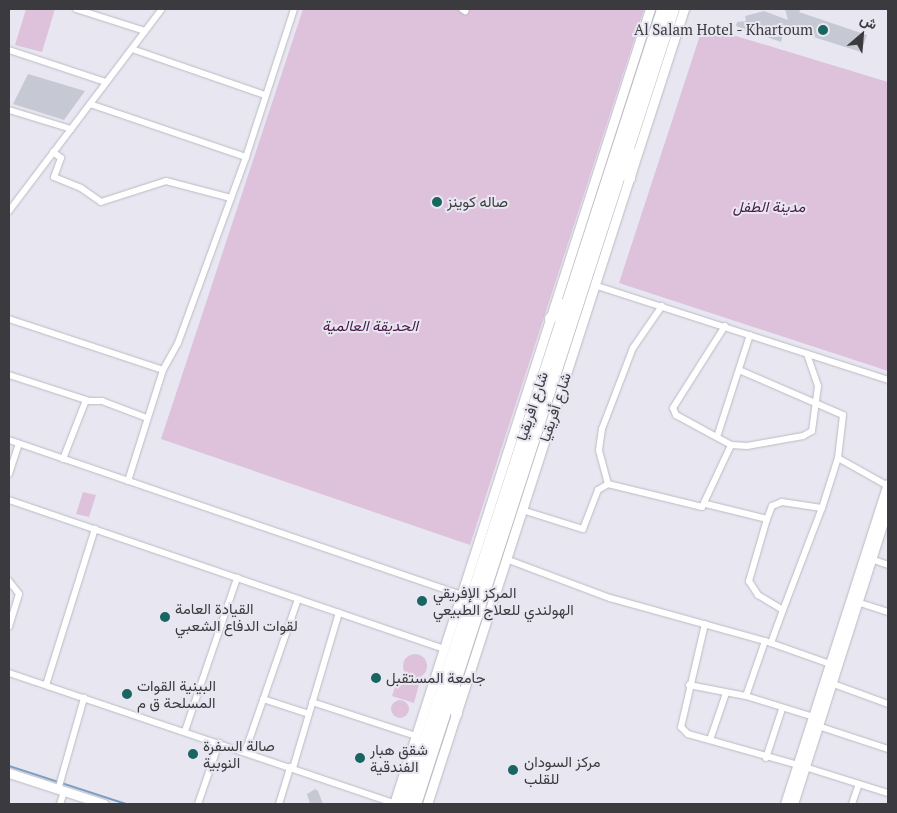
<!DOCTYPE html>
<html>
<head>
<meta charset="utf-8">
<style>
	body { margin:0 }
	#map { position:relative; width:897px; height:813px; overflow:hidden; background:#e8e7f1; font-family:"PT Serif",Vazirmatn,serif }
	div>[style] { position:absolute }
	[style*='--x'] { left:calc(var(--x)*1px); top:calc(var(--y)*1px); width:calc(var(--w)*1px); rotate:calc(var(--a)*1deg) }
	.green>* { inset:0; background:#dec1db }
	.round { border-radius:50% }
	.stream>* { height:2px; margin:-1px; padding:0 1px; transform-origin:1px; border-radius:1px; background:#7a9ec3 }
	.building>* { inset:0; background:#c6c9d3 }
	.roads { filter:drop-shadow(0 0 1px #bbbac4) drop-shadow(0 0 1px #bbbac4) }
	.street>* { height:6px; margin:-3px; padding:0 3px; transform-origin:3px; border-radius:3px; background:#fff }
	.secondary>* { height:9px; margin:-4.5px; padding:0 4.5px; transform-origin:4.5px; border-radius:4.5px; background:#fff }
	.highway>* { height:11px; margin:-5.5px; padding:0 5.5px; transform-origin:5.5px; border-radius:5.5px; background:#fff }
	.dots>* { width:14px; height:14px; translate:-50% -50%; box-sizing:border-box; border:2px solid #e8e7f1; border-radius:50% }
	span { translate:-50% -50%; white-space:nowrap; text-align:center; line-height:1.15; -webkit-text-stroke:4px #e8e7f1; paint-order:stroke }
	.poi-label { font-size:15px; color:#3b3b3f }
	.right { translate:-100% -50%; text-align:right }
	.left { translate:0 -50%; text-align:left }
	.park-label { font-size:15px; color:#4b1a48; font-style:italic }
	.street-label { font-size:15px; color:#3b3b3f }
	.frame { position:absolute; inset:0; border:10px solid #3b3b3f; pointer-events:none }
	.north { position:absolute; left:837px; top:10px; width:50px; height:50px; -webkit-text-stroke:4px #e8e7f1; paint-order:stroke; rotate:27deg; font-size:14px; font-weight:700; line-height:20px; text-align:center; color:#3b3b3f }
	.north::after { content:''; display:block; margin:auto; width:18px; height:22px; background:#3b3b3f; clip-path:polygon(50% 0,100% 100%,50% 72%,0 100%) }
</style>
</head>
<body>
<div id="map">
	<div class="green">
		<div style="clip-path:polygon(26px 9px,55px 9px,42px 52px,15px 45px)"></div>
		<div style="clip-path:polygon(303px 9px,644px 9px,470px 545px,161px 439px)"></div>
		<div style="clip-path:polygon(703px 26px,888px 82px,888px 371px,619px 283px)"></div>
		<div style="clip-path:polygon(83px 492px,96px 495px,89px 517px,76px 514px)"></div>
		<div class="round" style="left:403px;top:654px;width:24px;height:24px"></div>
		<div style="clip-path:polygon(398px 678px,419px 684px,414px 703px,392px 696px)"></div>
		<div class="round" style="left:391px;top:700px;width:18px;height:18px"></div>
	</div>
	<div class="stream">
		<div style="--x:9;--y:766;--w:123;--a:18"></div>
	</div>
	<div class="building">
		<div style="clip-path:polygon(785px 9px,801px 9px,799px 12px,867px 35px,861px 52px,785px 28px,781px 42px,736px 26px,737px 22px,746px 21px,745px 16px,764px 11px,788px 20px)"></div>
		<div style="clip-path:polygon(28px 74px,85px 91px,64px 120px,13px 104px)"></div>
		<div style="clip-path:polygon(315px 789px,318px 791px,323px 804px,310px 804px,307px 794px)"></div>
	</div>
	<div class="roads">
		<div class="street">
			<div style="--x:76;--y:9;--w:72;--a:17.7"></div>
			<div style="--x:462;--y:9;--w:4;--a:34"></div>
			<div style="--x:132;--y:49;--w:141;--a:19.1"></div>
			<div style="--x:9;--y:50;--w:102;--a:18.3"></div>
			<div style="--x:90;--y:104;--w:165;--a:18.8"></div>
			<div style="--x:9;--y:110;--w:65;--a:17"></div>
			<div style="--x:53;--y:152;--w:10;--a:37"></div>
			<div style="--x:61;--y:158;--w:20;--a:110"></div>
			<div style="--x:54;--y:177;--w:29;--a:22"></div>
			<div style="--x:81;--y:188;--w:24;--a:35"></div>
			<div style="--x:101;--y:202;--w:68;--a:-17.9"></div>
			<div style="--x:166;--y:181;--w:67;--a:14.7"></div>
			<div style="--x:9;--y:211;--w:253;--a:-52.9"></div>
			<div style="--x:594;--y:285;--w:309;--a:17.9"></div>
			<div style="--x:9;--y:319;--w:162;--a:18.3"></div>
			<div style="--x:725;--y:326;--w:97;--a:122.4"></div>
			<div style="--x:673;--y:408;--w:8;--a:67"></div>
			<div style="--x:676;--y:415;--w:63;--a:28.6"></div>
			<div style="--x:739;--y:370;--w:113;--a:23.4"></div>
			<div style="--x:843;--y:415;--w:43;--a:96.6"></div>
			<div style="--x:9;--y:375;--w:84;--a:18"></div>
			<div style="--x:89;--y:401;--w:13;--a:0"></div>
			<div style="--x:102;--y:401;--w:48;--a:20.7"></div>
			<div style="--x:717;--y:437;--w:107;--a:-72.1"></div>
			<div style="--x:9;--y:440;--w:478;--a:18.9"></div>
			<div style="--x:63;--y:459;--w:63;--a:-68.7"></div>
			<div style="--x:9;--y:474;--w:32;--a:-72"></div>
			<div style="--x:128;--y:481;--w:116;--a:-72.5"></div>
			<div style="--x:163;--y:370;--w:31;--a:-61"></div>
			<div style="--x:178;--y:343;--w:198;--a:-69.9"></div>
			<div style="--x:246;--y:157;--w:156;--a:-72"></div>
			<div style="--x:608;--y:484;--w:35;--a:-105"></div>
			<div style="--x:599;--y:450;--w:21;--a:-82"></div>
			<div style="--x:602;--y:429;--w:87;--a:-69.1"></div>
			<div style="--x:633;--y:348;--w:51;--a:-55.4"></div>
			<div style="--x:9;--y:500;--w:459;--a:18.9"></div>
			<div style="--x:706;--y:504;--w:63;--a:13.8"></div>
			<div style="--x:767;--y:519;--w:14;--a:-69"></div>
			<div style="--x:772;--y:506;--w:11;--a:-22"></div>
			<div style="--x:782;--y:502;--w:40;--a:8.5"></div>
			<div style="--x:822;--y:508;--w:52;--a:-72.3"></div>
			<div style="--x:838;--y:458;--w:57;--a:29.2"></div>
			<div style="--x:522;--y:510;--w:64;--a:17.3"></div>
			<div style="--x:583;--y:529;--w:42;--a:-69"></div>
			<div style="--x:598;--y:490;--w:12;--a:-31"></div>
			<div style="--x:608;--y:484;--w:97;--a:13.7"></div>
			<div style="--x:702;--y:507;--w:68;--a:-64.9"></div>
			<div style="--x:731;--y:445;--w:16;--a:4"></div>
			<div style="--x:747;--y:446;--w:57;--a:-10.1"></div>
			<div style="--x:803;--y:436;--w:10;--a:-29"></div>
			<div style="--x:812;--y:431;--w:45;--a:-82.4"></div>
			<div style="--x:818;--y:386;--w:34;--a:-109"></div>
			<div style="--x:767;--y:519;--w:65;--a:106.2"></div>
			<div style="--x:749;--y:581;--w:17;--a:57"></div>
			<div style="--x:758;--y:595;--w:29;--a:31"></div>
			<div style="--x:783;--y:610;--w:35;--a:110"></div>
			<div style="--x:506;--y:559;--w:111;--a:20.6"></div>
			<div style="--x:610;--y:598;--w:161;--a:15.5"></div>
			<div style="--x:765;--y:641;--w:69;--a:19.5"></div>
			<div style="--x:871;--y:559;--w:18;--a:19"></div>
			<div style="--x:9;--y:581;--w:16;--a:52"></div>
			<div style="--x:19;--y:594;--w:34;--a:107"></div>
			<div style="--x:857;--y:602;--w:33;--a:18"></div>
			<div style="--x:783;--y:610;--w:109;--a:-69.1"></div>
			<div style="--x:705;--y:624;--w:106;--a:103.1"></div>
			<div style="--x:681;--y:727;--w:10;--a:45"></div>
			<div style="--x:688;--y:734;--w:114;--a:15.7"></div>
			<div style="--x:9;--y:673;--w:406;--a:18.7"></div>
			<div style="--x:828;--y:682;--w:64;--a:20.1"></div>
			<div style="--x:46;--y:685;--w:164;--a:-72.6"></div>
			<div style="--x:689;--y:685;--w:58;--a:10.9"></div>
			<div style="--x:746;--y:696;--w:71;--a:17.2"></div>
			<div style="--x:746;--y:696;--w:58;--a:-70.9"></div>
			<div style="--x:263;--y:699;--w:48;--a:18.1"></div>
			<div style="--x:312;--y:702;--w:109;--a:18.1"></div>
			<div style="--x:818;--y:726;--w:74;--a:18.2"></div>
			<div style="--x:185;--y:731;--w:162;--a:-71.2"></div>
			<div style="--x:710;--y:740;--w:50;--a:-71.2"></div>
			<div style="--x:245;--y:752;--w:162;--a:-70.9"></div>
			<div style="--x:766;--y:758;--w:52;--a:-71.9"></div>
			<div style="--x:805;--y:767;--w:87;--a:17.4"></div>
			<div style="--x:293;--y:768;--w:162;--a:-73.5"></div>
			<div style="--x:58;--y:790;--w:96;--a:-74.2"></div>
			<div style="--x:60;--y:804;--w:13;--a:-72"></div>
			<div style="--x:198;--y:804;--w:65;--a:-71"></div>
			<div style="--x:279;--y:804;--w:39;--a:-73"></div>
			<div style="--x:852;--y:804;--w:21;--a:-71"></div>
		</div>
		<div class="secondary">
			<div style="--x:9;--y:773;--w:100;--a:18.1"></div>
			<div style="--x:394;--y:804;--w:835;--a:-72.15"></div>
			<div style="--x:427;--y:804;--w:836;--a:-72.09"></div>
			<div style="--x:785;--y:804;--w:336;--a:-72.2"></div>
			<div style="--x:793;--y:804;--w:312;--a:-72.3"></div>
		</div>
		<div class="highway">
			<div style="--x:629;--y:178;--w:25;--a:-83"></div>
			<div style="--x:550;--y:318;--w:19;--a:-47"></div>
			<div style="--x:456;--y:690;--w:23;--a:90"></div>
			<div style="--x:404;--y:804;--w:836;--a:-72.02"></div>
			<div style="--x:415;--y:804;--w:836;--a:-72.02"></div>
		</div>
	</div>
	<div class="dots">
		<div style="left:823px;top:30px;background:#186562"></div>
		<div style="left:437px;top:202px;background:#186562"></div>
		<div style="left:422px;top:601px;background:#186562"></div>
		<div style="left:165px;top:617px;background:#186562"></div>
		<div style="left:376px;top:678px;background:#186562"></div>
		<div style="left:127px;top:694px;background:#186562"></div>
		<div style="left:193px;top:754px;background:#186562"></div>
		<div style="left:360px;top:758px;background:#186562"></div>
		<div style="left:513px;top:770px;background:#186562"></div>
	</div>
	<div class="poi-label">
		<span class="right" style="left:813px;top:30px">Al Salam Hotel - Khartoum</span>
		<span class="left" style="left:447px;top:202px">صاله كوينز</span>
		<span class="left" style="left:433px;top:601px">المركز الإفريقي<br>الهولندي للعلاج الطبيعي</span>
		<span class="left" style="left:175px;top:617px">القيادة العامة<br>لقوات الدفاع الشعبي</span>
		<span class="left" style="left:386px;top:678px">جامعة المستقبل</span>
		<span class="left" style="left:137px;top:694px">البينية القوات<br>المسلحة ق م</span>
		<span class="left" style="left:203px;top:754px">صالة السفرة<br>النوبية</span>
		<span class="left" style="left:370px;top:758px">شقق هبار<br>الفندقية</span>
		<span class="left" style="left:524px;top:770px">مركز السودان<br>للقلب</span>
	</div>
	<div class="park-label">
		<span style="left:769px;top:207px">مدينة الطفل</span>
		<span style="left:370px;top:326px">الحديقة العالمية</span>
	</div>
	<div class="street-label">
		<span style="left:532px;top:406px;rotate:-72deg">شارع افريقيا</span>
		<span style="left:555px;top:407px;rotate:-72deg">شارع أفريقيا</span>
	</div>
	<div class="frame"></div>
	<div class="north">ش</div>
</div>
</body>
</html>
